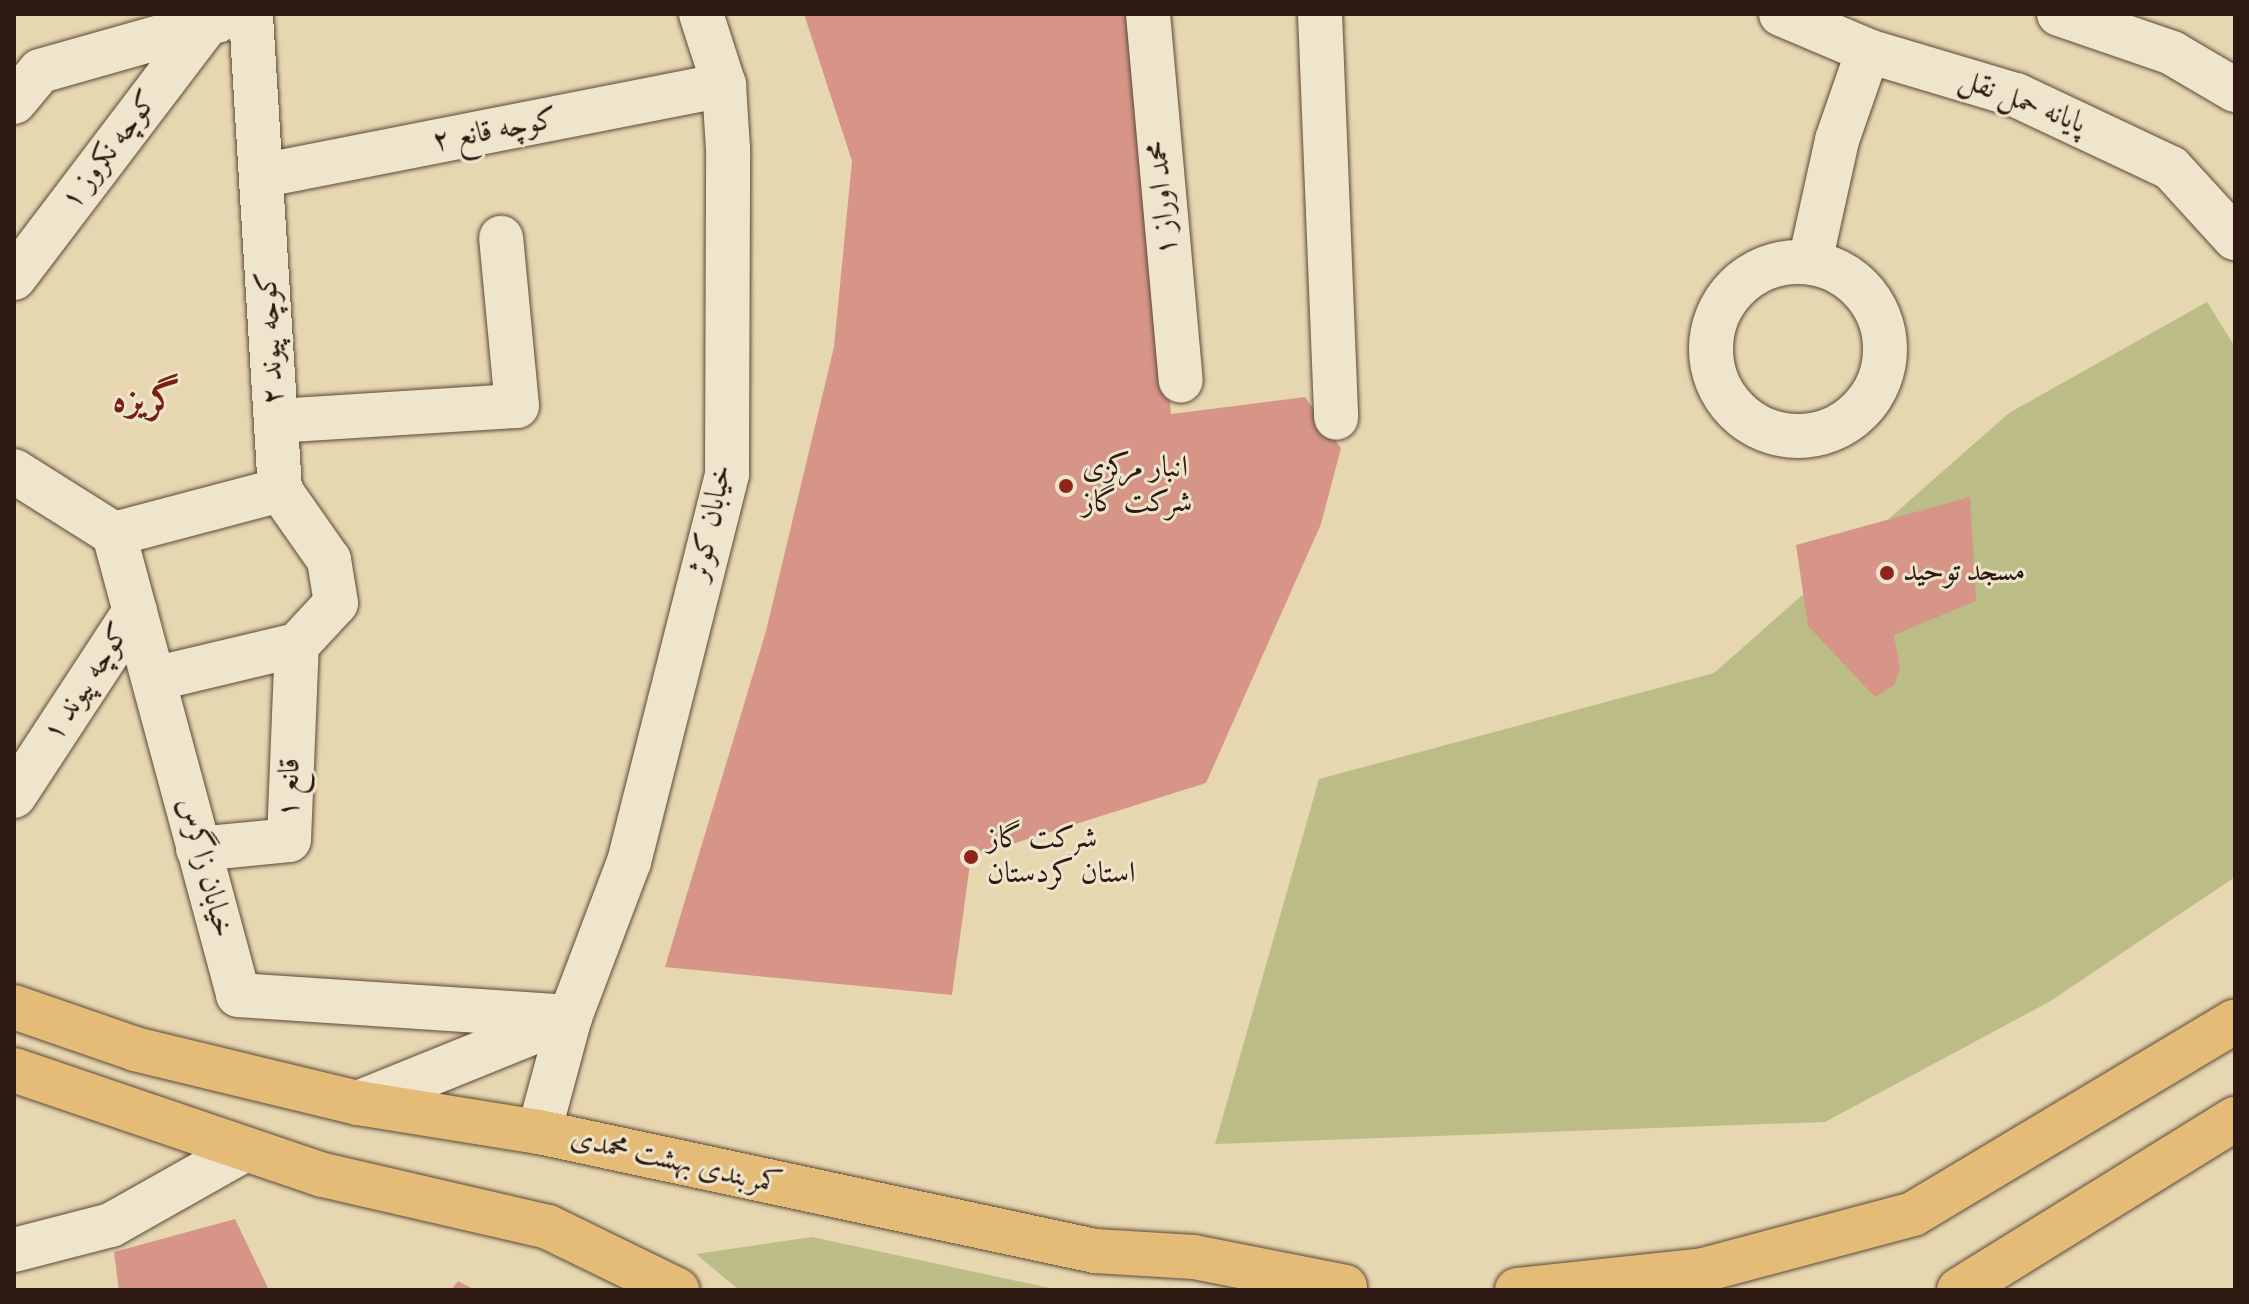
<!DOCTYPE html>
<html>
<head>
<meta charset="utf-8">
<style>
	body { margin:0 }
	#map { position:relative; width:2249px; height:1304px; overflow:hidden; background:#e7d7b1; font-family:"Sorts Mill Goudy",Amiri,serif }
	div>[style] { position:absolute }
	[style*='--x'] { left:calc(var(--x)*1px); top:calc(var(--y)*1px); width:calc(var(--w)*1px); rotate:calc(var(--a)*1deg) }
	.green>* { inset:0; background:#bcbc87 }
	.building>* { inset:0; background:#d69587 }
	.roads { filter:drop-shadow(0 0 2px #5c4839) drop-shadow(0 0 2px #5c4839) }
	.minor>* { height:44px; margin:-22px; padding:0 22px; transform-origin:22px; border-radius:22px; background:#efe5cc }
	.minor>.ring { margin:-22px; padding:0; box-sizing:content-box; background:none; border:44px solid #efe5cc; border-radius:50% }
	.highway>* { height:44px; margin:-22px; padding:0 22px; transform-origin:22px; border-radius:22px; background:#e4bc78 }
	.dots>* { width:22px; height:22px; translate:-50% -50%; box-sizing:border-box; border:4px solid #efe5cc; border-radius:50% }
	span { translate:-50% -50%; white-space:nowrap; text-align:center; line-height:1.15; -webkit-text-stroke:6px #efe5cc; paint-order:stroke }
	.street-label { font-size:30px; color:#2d1911 }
	.poi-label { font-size:30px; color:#2d1911 }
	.left { translate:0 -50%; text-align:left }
	.district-label { font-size:38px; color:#7a1f14; font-weight:700 }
	.frame { position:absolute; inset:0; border:16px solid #2d1911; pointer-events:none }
</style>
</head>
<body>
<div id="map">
	<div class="green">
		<div style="clip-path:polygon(2207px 302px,2235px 347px,2235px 877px,2049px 1002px,1825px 1122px,1215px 1144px,1319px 779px,1714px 673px,2009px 413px)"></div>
		<div style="clip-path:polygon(812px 1237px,1059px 1290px,739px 1290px,696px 1254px)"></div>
	</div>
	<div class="building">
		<div style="clip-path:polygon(804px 14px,1133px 14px,1171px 414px,1305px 397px,1341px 448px,1321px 524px,1206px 783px,971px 857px,952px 995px,665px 967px,766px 631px,834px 347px,852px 161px)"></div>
		<div style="clip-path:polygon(1970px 497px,1976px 601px,1894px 635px,1900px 669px,1894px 685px,1875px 697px,1808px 626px,1796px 545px)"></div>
		<div style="clip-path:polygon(235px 1219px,269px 1290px,119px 1290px,114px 1252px)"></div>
		<div style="clip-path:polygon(458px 1281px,475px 1290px,451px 1290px)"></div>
	</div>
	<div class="roads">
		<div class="minor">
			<div style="--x:1148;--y:14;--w:368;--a:84.9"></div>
			<div style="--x:1320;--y:14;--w:404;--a:87.7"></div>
			<div style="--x:1781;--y:14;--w:95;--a:23"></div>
			<div style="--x:1868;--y:51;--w:154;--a:16.6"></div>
			<div style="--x:2016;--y:95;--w:171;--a:25.2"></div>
			<div style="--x:2171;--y:168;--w:95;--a:47.6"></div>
			<div style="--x:2059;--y:14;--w:120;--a:19"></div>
			<div style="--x:2172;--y:53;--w:73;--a:30.4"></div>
			<div style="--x:14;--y:102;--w:40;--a:-50"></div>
			<div style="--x:40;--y:71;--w:184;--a:-15.8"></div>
			<div style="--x:265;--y:175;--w:468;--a:-11.1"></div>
			<div style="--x:1810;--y:262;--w:125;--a:-77.5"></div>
			<div style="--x:1837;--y:140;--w:94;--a:-70.8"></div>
			<div class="ring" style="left:1711px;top:262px;width:130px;height:130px"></div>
			<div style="--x:14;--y:278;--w:319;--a:-52.8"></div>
			<div style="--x:276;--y:421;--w:241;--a:-3.6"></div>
			<div style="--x:517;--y:406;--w:169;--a:-95.4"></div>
			<div style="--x:14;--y:471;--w:118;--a:32.2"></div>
			<div style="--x:114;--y:534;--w:477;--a:74.9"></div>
			<div style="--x:238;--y:995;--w:333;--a:3.8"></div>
			<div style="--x:114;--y:534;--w:172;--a:-14.8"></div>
			<div style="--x:280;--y:490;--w:477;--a:-93.5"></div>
			<div style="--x:154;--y:679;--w:147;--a:-13.4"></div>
			<div style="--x:297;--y:645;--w:57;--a:-47.1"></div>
			<div style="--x:336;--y:603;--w:44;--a:-99.2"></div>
			<div style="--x:329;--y:560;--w:85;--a:-125"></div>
			<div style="--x:14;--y:796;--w:221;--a:-56.8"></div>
			<div style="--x:198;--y:849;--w:91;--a:-5.6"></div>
			<div style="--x:289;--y:840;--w:195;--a:-87.7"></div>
			<div style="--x:358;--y:1103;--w:219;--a:-22"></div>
			<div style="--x:539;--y:1132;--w:119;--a:-74.9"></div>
			<div style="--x:570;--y:1017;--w:166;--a:-69.2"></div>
			<div style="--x:629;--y:862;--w:400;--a:-75.8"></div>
			<div style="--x:727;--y:474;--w:325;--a:-89.8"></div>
			<div style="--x:728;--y:149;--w:64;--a:-93.6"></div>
			<div style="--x:724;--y:85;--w:75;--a:-107.9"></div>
			<div style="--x:14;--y:1250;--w:100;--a:-14.5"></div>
			<div style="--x:111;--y:1225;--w:153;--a:-29.4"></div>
		</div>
		<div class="highway">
			<div style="--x:14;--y:1007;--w:128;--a:19.1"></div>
			<div style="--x:135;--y:1049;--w:229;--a:13.6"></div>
			<div style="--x:358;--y:1103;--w:183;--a:9.1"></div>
			<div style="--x:539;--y:1132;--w:569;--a:12.08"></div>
			<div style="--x:1095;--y:1251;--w:99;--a:3.5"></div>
			<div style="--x:1194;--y:1257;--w:154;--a:11.2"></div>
			<div style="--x:14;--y:1070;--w:326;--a:18.8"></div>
			<div style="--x:323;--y:1175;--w:231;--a:13"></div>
			<div style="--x:548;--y:1227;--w:144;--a:26"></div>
			<div style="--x:1517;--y:1290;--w:187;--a:-6.1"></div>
			<div style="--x:1703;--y:1270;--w:217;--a:-14.9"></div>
			<div style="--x:1913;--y:1214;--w:375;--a:-30.9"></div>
			<div style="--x:1959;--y:1290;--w:325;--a:-31.8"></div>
		</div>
	</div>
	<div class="dots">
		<div style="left:1066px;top:486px;background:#8f2418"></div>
		<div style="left:1887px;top:573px;background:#8f2418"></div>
		<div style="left:971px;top:857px;background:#8f2418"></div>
	</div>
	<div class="street-label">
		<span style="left:2022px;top:103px;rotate:21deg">پایانه حمل نقل</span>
		<span style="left:495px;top:132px;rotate:-11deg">کوچه قانع ۲</span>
		<span style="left:111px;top:151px;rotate:-53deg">کوچه نکروز ۱</span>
		<span style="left:1164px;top:198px;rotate:-95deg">محمد اوراز ۱</span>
		<span style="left:272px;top:338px;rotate:-93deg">کوچه پیوند ۲</span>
		<span style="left:712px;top:523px;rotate:-78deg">خیابان کوثر</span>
		<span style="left:88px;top:683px;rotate:-57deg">کوچه پیوند ۱</span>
		<span style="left:291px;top:788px;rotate:-88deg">قانع ۱</span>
		<span style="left:204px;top:868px;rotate:75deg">خیابان زاگرس</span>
		<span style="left:676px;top:1163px;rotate:13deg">کمربندی بهشت محمدی</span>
	</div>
	<div class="poi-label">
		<span class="left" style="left:1082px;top:486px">انبار مرکزی<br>شرکت گاز</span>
		<span class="left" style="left:1903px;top:573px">مسجد توحید</span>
		<span class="left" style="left:987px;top:857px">شرکت گاز<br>استان کردستان</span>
	</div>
	<div class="district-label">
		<span style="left:146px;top:403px">گریزه</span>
	</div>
	<div class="frame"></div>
</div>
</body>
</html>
